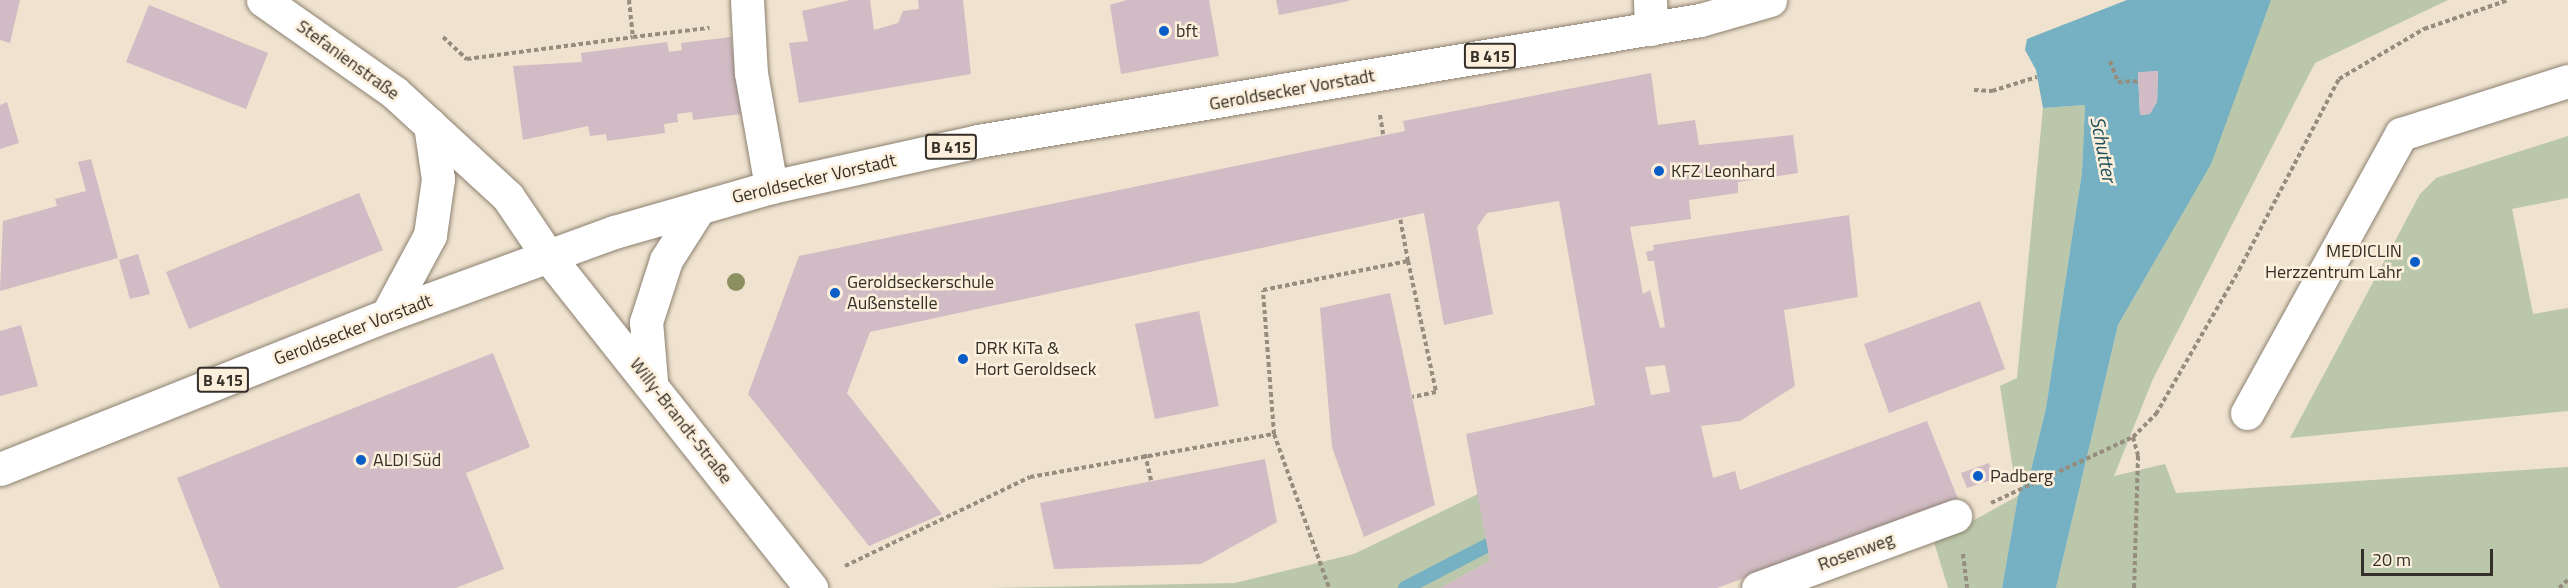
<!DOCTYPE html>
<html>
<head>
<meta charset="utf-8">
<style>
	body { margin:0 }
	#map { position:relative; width:2568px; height:588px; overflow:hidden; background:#efe2cf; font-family:"Titillium Web",sans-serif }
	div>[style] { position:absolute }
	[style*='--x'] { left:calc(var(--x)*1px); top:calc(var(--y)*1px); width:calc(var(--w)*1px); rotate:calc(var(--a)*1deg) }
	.green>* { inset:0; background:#bac7aa }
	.water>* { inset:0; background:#75b1c2 }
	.stream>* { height:14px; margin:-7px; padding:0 7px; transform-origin:7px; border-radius:7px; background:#75b1c2 }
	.building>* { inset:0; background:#d1bbc4 }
	.path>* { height:4px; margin-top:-2px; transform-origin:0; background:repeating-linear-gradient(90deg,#968d7f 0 4.5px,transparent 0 7.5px) }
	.roads { filter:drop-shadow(0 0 2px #8c8070) drop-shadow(0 0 2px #8c8070) }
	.minor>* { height:33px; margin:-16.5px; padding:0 16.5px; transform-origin:16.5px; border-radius:16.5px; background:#fff }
	.major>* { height:33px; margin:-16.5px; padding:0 16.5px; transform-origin:16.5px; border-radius:16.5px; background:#fff }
	.trees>* { width:18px; height:18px; margin:-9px; border-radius:50%; background:#8a905f }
	.dots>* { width:16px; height:16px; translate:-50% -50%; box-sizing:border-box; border:3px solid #fcefdc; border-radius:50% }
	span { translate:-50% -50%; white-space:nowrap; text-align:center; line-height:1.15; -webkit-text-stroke:5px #fcefdc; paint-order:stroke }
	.shield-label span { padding:2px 4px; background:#fcefdc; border:2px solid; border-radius:4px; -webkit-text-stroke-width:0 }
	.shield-label { font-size:16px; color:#342f28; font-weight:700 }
	.poi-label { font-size:18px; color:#342f28 }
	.left { translate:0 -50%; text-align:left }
	.right { translate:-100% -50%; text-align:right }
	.street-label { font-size:18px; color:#342f28 }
	.water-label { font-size:20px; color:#1d505d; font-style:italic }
	.scale { position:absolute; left:2361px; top:549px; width:132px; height:27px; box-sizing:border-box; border:3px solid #342f28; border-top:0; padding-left:8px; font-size:18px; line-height:21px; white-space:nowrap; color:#342f28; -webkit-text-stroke:4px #fcefdc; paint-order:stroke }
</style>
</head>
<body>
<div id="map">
	<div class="green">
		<div style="clip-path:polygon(2271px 0,2448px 0,2315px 63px,2153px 379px,2114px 476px,2165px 464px,2176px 493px,2568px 467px,2568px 588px,2056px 588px,2118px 325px,2163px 247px)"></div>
		<div style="clip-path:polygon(2085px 105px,2082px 172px,2046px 408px,2031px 470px,2014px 476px,2000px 386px,2017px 378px,2043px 108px)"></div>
		<div style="clip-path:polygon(2568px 136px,2568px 198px,2512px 209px,2533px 314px,2568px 308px,2568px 411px,2290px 438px,2420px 194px,2436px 178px)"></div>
		<div style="clip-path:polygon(1478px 494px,1490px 561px,1440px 588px,991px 588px,1235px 583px,1354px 554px)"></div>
		<div style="clip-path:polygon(2018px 496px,2002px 588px,1948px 588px,1934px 542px)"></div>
	</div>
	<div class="water">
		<div style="clip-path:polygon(evenodd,2127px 0,2271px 0,2211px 164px,2118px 325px,2056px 588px,2002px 588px,2018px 496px,2031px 470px,2046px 408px,2082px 172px,2085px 105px,2043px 108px,2036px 70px,2025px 50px,2027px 39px,2127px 0,2158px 71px,2157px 102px,2149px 114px,2140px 115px,2138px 73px,2158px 71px)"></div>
	</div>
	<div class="stream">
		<div style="--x:1405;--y:588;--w:93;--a:-27.4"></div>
	</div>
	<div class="building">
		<div style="clip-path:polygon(0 0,20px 0,10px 43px,0 40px)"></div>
		<div style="clip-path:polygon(850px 0,870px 0,874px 30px,898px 23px,903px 11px,919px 9px,918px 0,963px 0,971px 74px,799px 103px,789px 43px,808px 41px,802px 11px)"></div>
		<div style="clip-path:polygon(1127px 0,1209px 0,1219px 56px,1121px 74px,1110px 5px)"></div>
		<div style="clip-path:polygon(1276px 0,1349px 0,1349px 1px,1279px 15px)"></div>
		<div style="clip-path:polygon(149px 5px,268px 53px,246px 109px,126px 62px)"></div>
		<div style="clip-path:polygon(731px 37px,741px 114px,693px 120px,692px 112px,677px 114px,678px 122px,664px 124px,665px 133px,607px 141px,606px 134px,590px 136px,588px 126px,523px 140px,513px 66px,582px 62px,581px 53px,667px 42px,669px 52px,682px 50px,681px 43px)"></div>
		<div style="clip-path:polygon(2158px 71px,2157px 102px,2150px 114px,2140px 115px,2138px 72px)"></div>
		<div style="clip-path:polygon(evenodd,1651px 73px,1658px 125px,1695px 120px,1699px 145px,1793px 135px,1798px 173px,1738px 182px,1738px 193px,1689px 200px,1691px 219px,1630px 227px,1643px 294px,1650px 290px,1660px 328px,1665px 327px,1654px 261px,1648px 261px,1646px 252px,1654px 250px,1653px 245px,1849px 215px,1858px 297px,1784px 310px,1795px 386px,1740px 421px,1701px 426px,1713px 478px,1735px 471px,1740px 490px,1927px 421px,1958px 499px,1717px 588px,1440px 588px,1490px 561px,1466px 434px,1595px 405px,1559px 201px,1487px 213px,1477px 227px,1493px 314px,1444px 325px,1424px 213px,870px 332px,847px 393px,942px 514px,869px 546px,748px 394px,799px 256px,1405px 131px,1403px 121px,1651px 73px,1665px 365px,1670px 392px,1651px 395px,1645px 367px,1665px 365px)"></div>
		<div style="clip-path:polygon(7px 102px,19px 143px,0 149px,0 105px)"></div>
		<div style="clip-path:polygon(91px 159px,118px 258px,0 291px,3px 221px,57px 206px,55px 199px,86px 191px,78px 162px)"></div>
		<div style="clip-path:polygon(359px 193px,383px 250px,189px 329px,166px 272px)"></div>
		<div style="clip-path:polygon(138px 254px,150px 294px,130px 299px,119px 260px)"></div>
		<div style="clip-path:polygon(1390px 293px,1435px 505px,1364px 537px,1332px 447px,1320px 308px)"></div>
		<div style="clip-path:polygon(1980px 301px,2005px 369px,1889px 413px,1864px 344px)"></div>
		<div style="clip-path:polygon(1199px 311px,1219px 406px,1155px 419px,1135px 324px)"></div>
		<div style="clip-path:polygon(21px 325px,38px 386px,0 396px,0 331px)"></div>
		<div style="clip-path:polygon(493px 353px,530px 447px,466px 473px,504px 569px,456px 588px,220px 588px,177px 478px)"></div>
		<div style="clip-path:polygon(1265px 459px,1277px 522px,1201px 564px,1054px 569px,1040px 503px)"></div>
		<div style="clip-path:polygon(1989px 463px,1994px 479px,1967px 488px,1961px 473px)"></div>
	</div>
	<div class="path">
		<div style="--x:629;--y:0;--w:37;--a:84"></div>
		<div style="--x:633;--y:37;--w:77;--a:-6.8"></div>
		<div style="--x:443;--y:37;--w:33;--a:43"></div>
		<div style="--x:467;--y:59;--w:167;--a:-7.5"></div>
		<div style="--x:2110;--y:61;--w:22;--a:69"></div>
		<div style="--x:2118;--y:82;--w:21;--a:-3"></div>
		<div style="--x:1974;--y:90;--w:18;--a:3"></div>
		<div style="--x:1992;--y:91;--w:47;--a:-17.3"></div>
		<div style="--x:1380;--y:115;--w:20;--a:81"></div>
		<div style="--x:1408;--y:261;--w:134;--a:77.9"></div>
		<div style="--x:1436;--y:392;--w:24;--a:168"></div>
		<div style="--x:1274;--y:434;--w:144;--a:-94.4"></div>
		<div style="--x:1263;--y:290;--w:148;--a:-11.3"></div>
		<div style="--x:1408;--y:261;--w:44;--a:-100.5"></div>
		<div style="--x:2133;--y:437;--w:20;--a:75"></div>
		<div style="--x:2138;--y:456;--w:132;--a:91.7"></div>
		<div style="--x:1145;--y:454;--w:28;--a:77"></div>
		<div style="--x:1991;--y:503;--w:157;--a:-24.9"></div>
		<div style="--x:2133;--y:437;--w:33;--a:-45"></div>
		<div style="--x:2156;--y:414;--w:166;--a:-60"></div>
		<div style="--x:2239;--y:270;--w:216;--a:-62.4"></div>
		<div style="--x:2339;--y:79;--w:99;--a:-30.5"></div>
		<div style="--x:2424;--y:29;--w:89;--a:-19"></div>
		<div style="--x:1963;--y:554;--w:34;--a:83"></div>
		<div style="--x:845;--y:566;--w:205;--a:-25.7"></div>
		<div style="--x:1030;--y:477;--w:248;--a:-10"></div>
		<div style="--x:1274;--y:434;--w:164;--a:70.3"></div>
		<div style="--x:2559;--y:588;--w:12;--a:-42"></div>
	</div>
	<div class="roads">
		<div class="minor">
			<div style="--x:263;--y:0;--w:160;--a:35.1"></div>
			<div style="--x:394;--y:92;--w:155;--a:42.6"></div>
			<div style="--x:508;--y:197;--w:71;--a:55.9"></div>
			<div style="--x:548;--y:256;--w:424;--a:51.6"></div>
			<div style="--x:747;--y:0;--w:73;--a:86.9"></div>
			<div style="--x:751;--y:73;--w:116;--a:80"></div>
			<div style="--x:1650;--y:0;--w:29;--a:88"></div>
			<div style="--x:387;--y:315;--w:91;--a:-61.7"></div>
			<div style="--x:430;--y:235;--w:57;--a:-81.9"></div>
			<div style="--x:438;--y:179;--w:55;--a:-98.4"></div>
			<div style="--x:651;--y:381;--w:59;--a:-94.8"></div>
			<div style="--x:646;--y:322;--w:65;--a:-72.1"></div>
			<div style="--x:666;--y:260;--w:62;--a:-57.6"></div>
			<div style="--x:2247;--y:413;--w:319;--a:-61.1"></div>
			<div style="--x:2401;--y:134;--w:175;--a:-17.6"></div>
			<div style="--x:1758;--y:588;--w:210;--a:-20.1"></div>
		</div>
		<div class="major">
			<div style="--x:0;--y:469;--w:417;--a:-21.7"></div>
			<div style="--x:387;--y:315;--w:242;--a:-20.1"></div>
			<div style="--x:614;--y:232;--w:163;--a:-16"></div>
			<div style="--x:771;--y:187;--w:212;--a:-12.5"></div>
			<div style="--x:978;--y:141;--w:732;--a:-9.51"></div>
			<div style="--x:1700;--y:20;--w:73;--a:-15.9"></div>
		</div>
	</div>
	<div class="trees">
		<div style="left:736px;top:282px"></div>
	</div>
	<div class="dots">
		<div style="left:1164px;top:31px;background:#095ec8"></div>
		<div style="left:1659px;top:171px;background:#095ec8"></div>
		<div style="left:2415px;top:262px;background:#095ec8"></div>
		<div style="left:835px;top:293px;background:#095ec8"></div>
		<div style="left:963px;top:359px;background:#095ec8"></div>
		<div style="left:361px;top:460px;background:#095ec8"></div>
		<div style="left:1978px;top:476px;background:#095ec8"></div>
	</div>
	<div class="shield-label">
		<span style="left:1490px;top:56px">B 415</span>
		<span style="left:951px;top:147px">B 415</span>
		<span style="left:223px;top:380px">B 415</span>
	</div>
	<div class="poi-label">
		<span class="left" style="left:1176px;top:31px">bft</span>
		<span class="left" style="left:1671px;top:171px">KFZ Leonhard</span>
		<span class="right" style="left:2402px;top:262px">MEDICLIN<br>Herzzentrum Lahr</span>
		<span class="left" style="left:847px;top:293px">Geroldseckerschule<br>Außenstelle</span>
		<span class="left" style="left:975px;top:359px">DRK KiTa &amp;<br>Hort Geroldseck</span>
		<span class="left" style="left:373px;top:460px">ALDI Süd</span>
		<span class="left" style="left:1990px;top:476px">Padberg</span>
	</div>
	<div class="street-label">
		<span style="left:348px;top:60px;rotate:36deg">Stefanienstraße</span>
		<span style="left:1292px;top:90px;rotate:-10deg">Geroldsecker Vorstadt</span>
		<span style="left:814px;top:179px;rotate:-13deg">Geroldsecker Vorstadt</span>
		<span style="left:353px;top:330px;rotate:-21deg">Geroldsecker Vorstadt</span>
		<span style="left:681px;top:421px;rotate:52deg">Willy-Brandt-Straße</span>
		<span style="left:1856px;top:552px;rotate:-20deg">Rosenweg</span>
	</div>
	<div class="water-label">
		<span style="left:2104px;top:149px;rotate:79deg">Schutter</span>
	</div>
	<div class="scale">20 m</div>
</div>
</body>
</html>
